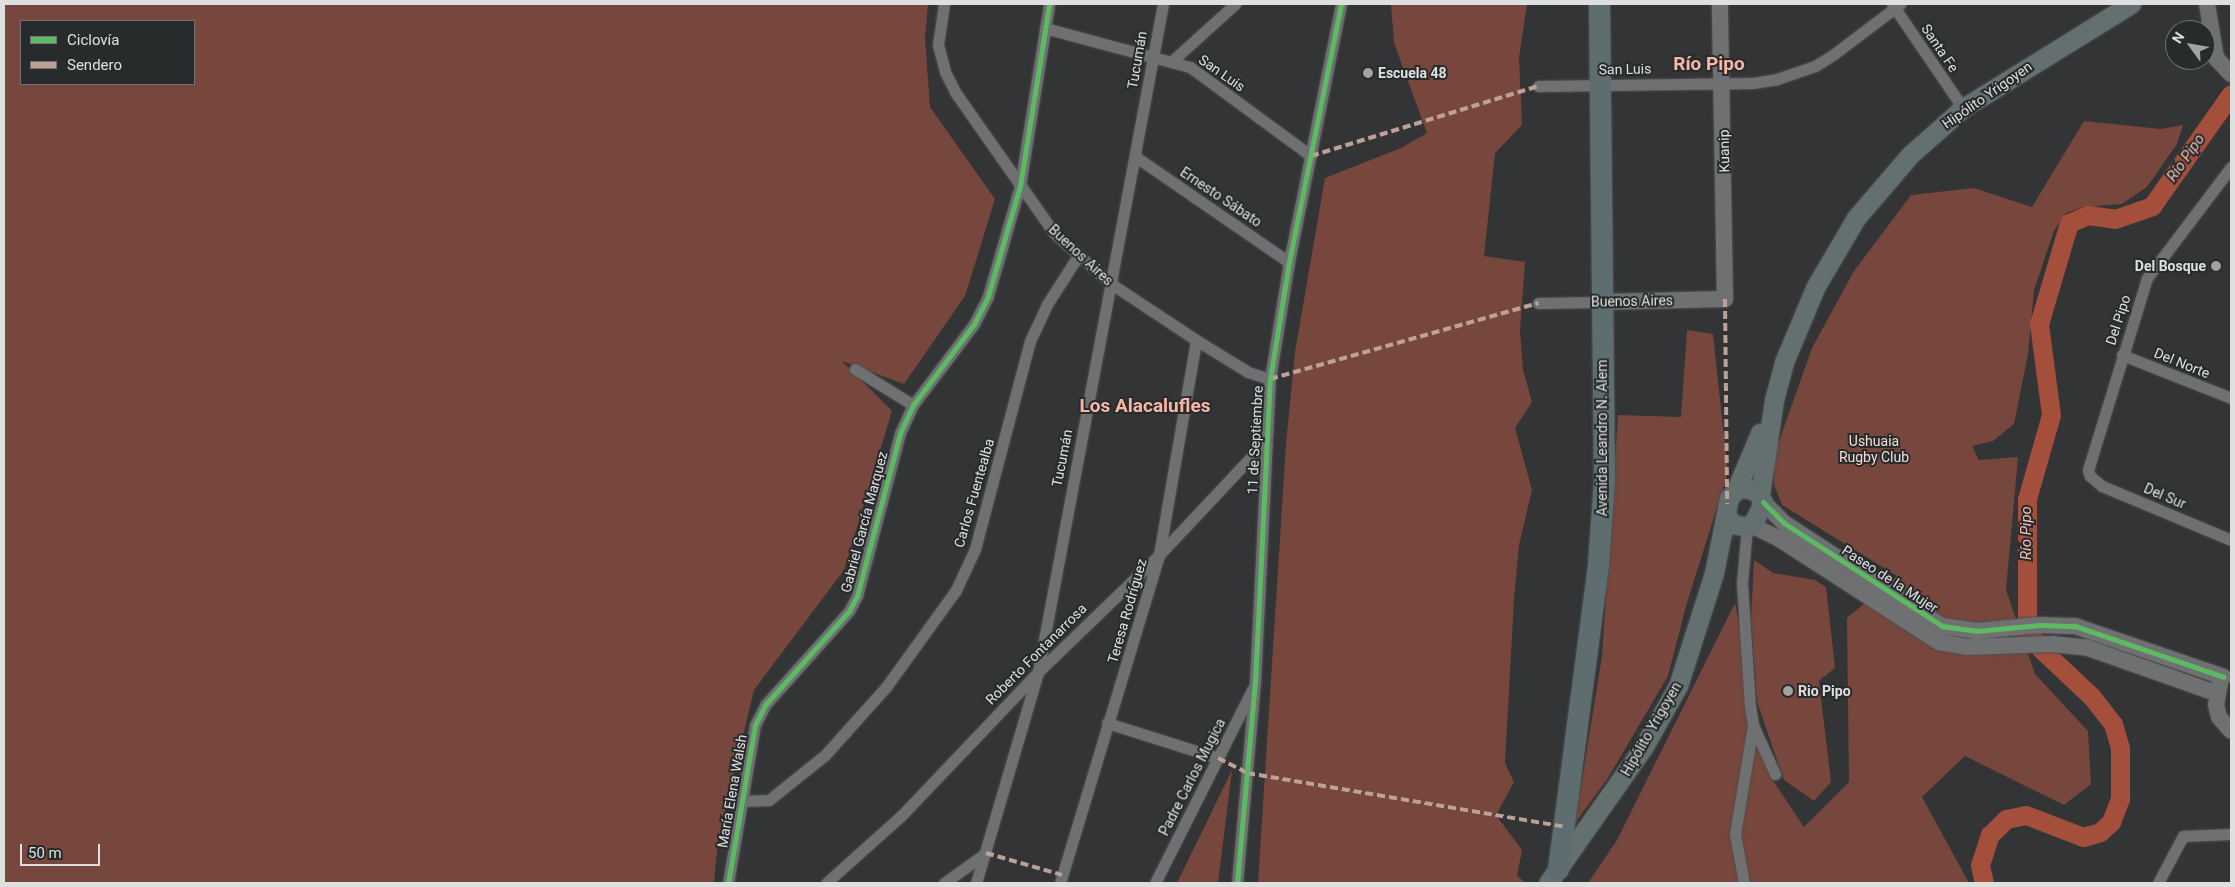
<!DOCTYPE html>
<html>
<head>
<meta charset="utf-8">
<style>
	body { margin:0 }
	#map { position:relative; width:2235px; height:887px; overflow:hidden; background:#333435; font-family:Roboto,sans-serif }
	div>[style] { position:absolute }
	[style*='--x'] { left:calc(var(--x)*1px); top:calc(var(--y)*1px); width:calc(var(--w)*1px); rotate:calc(var(--a)*1deg) }
	.green>* { inset:0; background:#77463c }
	.river>* { height:19px; margin:-9.5px; padding:0 9.5px; transform-origin:9.5px; border-radius:9.5px; background:#a44e3c }
	.roads { filter:drop-shadow(0 0 1px #4e5050) drop-shadow(0 0 1px #4e5050) }
	.street>* { height:11px; margin:-5.5px; padding:0 5.5px; transform-origin:5.5px; border-radius:5.5px; background:#6f7071 }
	.secondary>* { height:16px; margin:-8px; padding:0 8px; transform-origin:8px; border-radius:8px; background:#6f7071 }
	.primary>* { height:19px; margin:-9.5px; padding:0 9.5px; transform-origin:9.5px; border-radius:9.5px; background:#646f70 }
	.highway>* { height:21px; margin:-10.5px; padding:0 10.5px; transform-origin:10.5px; border-radius:10.5px; background:#5d6d70 }
	.quiet>* { height:4px; margin-top:-2px; transform-origin:0; background:repeating-linear-gradient(90deg,#bda197 0 8px,transparent 0 12px) }
	.cycleway>* { height:5px; margin:-2.5px; padding:0 2.5px; transform-origin:2.5px; border-radius:2.5px; background:#5cba63 }
	.dots>* { width:14px; height:14px; translate:-50% -50%; box-sizing:border-box; border:2px solid #282b2c; border-radius:50% }
	span { translate:-50% -50%; white-space:nowrap; text-align:center; line-height:1.15; -webkit-text-stroke:4px #282b2c; paint-order:stroke }
	.street-label { font-size:14px; color:#dee0e0 }
	.poi-label { font-size:14px; color:#dee0e0; font-weight:700 }
	.left { translate:0 -50%; text-align:left }
	.right { translate:-100% -50%; text-align:right }
	.park-label { font-size:14px; color:#f7dcd5 }
	.water-label { font-size:15px; color:#f4bfb3; font-style:italic }
	.district-label { font-size:19px; color:#f8b6a7; font-weight:700 }
	.frame { position:absolute; inset:0; border:5px solid #dee0e0; pointer-events:none }
	.legend { position:absolute; left:20px; top:20px; width:175px; height:65px; box-sizing:border-box; background:#282b2c; border:1px solid #717374; margin:0; padding:6px 9px; list-style:none; font-size:15px; color:#dee0e0 }
	.legend li { display:flex; align-items:center; gap:10px; height:25px }
	.legend b { width:25px; border:1px solid #717374 }
	.north { position:absolute; left:2165px; top:20px; width:50px; height:50px; box-sizing:border-box; background:#282b2c; border:1px solid #717374; border-radius:50%; rotate:302deg; font-size:14px; font-weight:700; line-height:20px; text-align:center; color:#dee0e0 }
	.north::after { content:''; display:block; margin:auto; width:18px; height:22px; background:#a2a4a4; clip-path:polygon(50% 0,100% 100%,50% 72%,0 100%) }
	.scale { position:absolute; left:20px; top:844px; width:80px; height:22px; box-sizing:border-box; border:2px solid #dee0e0; border-top:0; padding-left:6px; font-size:15px; line-height:18px; white-space:nowrap; color:#dee0e0; -webkit-text-stroke:4px #282b2c; paint-order:stroke }
</style>
</head>
<body>
<div id="map">
	<div class="green">
		<div style="clip-path:polygon(evenodd,4px 4px,928px 4px,925px 38px,930px 107px,995px 199px,965px 296px,904px 384px,842px 361px,892px 411px,844px 570px,754px 690px,718px 840px,714px 883px,4px 883px,4px 4px,21px 21px,194px 21px,194px 84px,21px 84px,21px 21px)"></div>
		<div style="clip-path:polygon(1391px 4px,1527px 4px,1519px 58px,1522px 125px,1495px 153px,1484px 256px,1525px 262px,1520px 331px,1523px 370px,1532px 402px,1515px 428px,1532px 490px,1519px 545px,1514px 599px,1505px 763px,1514px 782px,1496px 815px,1522px 850px,1517px 876px,1526px 883px,1258px 883px,1286px 444px,1295px 352px,1325px 178px,1401px 148px,1427px 133px,1394px 43px)"></div>
		<div style="clip-path:polygon(2084px 121px,2161px 129px,2183px 125px,2177px 144px,2147px 187px,2122px 204px,2083px 207px,2066px 213px,2054px 231px,2034px 290px,2028px 354px,2014px 424px,1993px 441px,1972px 446px,1979px 460px,2018px 457px,2006px 590px,2035px 674px,2088px 731px,2091px 784px,2064px 805px,1965px 756px,1922px 797px,1969px 883px,1588px 883px,1617px 840px,1735px 603px,1770px 776px,1804px 827px,1849px 782px,1847px 618px,1897px 576px,1782px 505px,1774px 485px,1773px 458px,1812px 348px,1854px 271px,1911px 195px,1974px 188px,2032px 207px)"></div>
		<div style="clip-path:polygon(1687px 330px,1713px 334px,1728px 473px,1686px 606px,1668px 676px,1608px 778px,1575px 823px,1602px 656px,1618px 415px,1681px 417px)"></div>
		<div style="clip-path:polygon(1754px 560px,1773px 573px,1815px 580px,1826px 587px,1835px 668px,1819px 681px,1831px 782px,1814px 801px,1784px 780px,1757px 702px,1751px 620px)"></div>
		<div style="clip-path:polygon(1232px 770px,1218px 883px,1177px 883px)"></div>
	</div>
	<div class="river">
		<div style="--x:1984;--y:883;--w:18;--a:-103"></div>
		<div style="--x:1980;--y:865;--w:32;--a:-72"></div>
		<div style="--x:1990;--y:835;--w:23;--a:-45"></div>
		<div style="--x:2006;--y:819;--w:20;--a:-11"></div>
		<div style="--x:2026;--y:815;--w:61;--a:21.1"></div>
		<div style="--x:2083;--y:837;--w:18;--a:-16"></div>
		<div style="--x:2100;--y:832;--w:15;--a:-42"></div>
		<div style="--x:2111;--y:822;--w:26;--a:-69"></div>
		<div style="--x:2120;--y:798;--w:50;--a:-90"></div>
		<div style="--x:2120;--y:748;--w:25;--a:-106"></div>
		<div style="--x:2113;--y:724;--w:34;--a:-128"></div>
		<div style="--x:2092;--y:697;--w:70;--a:-136.7"></div>
		<div style="--x:2041;--y:649;--w:20;--a:-127"></div>
		<div style="--x:2029;--y:633;--w:13;--a:-99"></div>
		<div style="--x:2027;--y:620;--w:121;--a:-90"></div>
		<div style="--x:2027;--y:499;--w:87;--a:-74.1"></div>
		<div style="--x:2051;--y:415;--w:92;--a:-97.5"></div>
		<div style="--x:2039;--y:324;--w:105;--a:-73.5"></div>
		<div style="--x:2069;--y:223;--w:21;--a:-23"></div>
		<div style="--x:2088;--y:215;--w:27;--a:8"></div>
		<div style="--x:2115;--y:219;--w:39;--a:-19"></div>
		<div style="--x:2152;--y:206;--w:137;--a:-54.8"></div>
	</div>
	<div class="roads">
		<div class="street">
			<div style="--x:944;--y:4;--w:41;--a:98.3"></div>
			<div style="--x:938;--y:45;--w:28;--a:75"></div>
			<div style="--x:945;--y:72;--w:22;--a:63"></div>
			<div style="--x:955;--y:92;--w:172;--a:54.9"></div>
			<div style="--x:1054;--y:233;--w:75;--a:41.8"></div>
			<div style="--x:1110;--y:283;--w:103;--a:33.5"></div>
			<div style="--x:1196;--y:340;--w:61;--a:31.6"></div>
			<div style="--x:1248;--y:372;--w:23;--a:18"></div>
			<div style="--x:1892;--y:4;--w:126;--a:55.7"></div>
			<div style="--x:1045;--y:28;--w:150;--a:15.1"></div>
			<div style="--x:1190;--y:67;--w:150;--a:36.3"></div>
			<div style="--x:1172;--y:61;--w:85;--a:-42.1"></div>
			<div style="--x:1538;--y:86;--w:215;--a:-0.8"></div>
			<div style="--x:1753;--y:83;--w:24;--a:-9"></div>
			<div style="--x:1777;--y:79;--w:40;--a:-18.9"></div>
			<div style="--x:1815;--y:66;--w:22;--a:-32"></div>
			<div style="--x:1834;--y:54;--w:83;--a:-37.1"></div>
			<div style="--x:1136;--y:157;--w:186;--a:34.5"></div>
			<div style="--x:2231;--y:167;--w:139;--a:127.1"></div>
			<div style="--x:2147;--y:278;--w:201;--a:107.1"></div>
			<div style="--x:2088;--y:470;--w:6;--a:72"></div>
			<div style="--x:2090;--y:476;--w:16;--a:40"></div>
			<div style="--x:2102;--y:486;--w:140;--a:22.7"></div>
			<div style="--x:1538;--y:303;--w:64;--a:-0.9"></div>
			<div style="--x:2122;--y:355;--w:117;--a:21.5"></div>
			<div style="--x:855;--y:369;--w:68;--a:31.8"></div>
			<div style="--x:1747;--y:527;--w:56;--a:95.1"></div>
			<div style="--x:1742;--y:583;--w:123;--a:86.3"></div>
			<div style="--x:1750;--y:706;--w:19;--a:81"></div>
			<div style="--x:1753;--y:725;--w:54;--a:65.8"></div>
			<div style="--x:1107;--y:723;--w:116;--a:17.5"></div>
			<div style="--x:741;--y:801;--w:28;--a:-2"></div>
			<div style="--x:769;--y:800;--w:72;--a:-38.8"></div>
			<div style="--x:825;--y:755;--w:91;--a:-48.1"></div>
			<div style="--x:886;--y:687;--w:120;--a:-54.2"></div>
			<div style="--x:956;--y:590;--w:45;--a:-65.1"></div>
			<div style="--x:975;--y:549;--w:215;--a:-75.2"></div>
			<div style="--x:1030;--y:341;--w:38;--a:-65"></div>
			<div style="--x:1046;--y:306;--w:59;--a:-57.4"></div>
			<div style="--x:728;--y:883;--w:160;--a:-80.3"></div>
			<div style="--x:755;--y:725;--w:22;--a:-63"></div>
			<div style="--x:765;--y:705;--w:126;--a:-48.2"></div>
			<div style="--x:849;--y:611;--w:17;--a:-62"></div>
			<div style="--x:857;--y:596;--w:169;--a:-75.2"></div>
			<div style="--x:900;--y:433;--w:31;--a:-65"></div>
			<div style="--x:913;--y:405;--w:101;--a:-53"></div>
			<div style="--x:974;--y:324;--w:31;--a:-63"></div>
			<div style="--x:988;--y:296;--w:115;--a:-73.8"></div>
			<div style="--x:1020;--y:186;--w:184;--a:-80.9"></div>
			<div style="--x:826;--y:883;--w:101;--a:-41.8"></div>
			<div style="--x:901;--y:816;--w:199;--a:-46.4"></div>
			<div style="--x:1038;--y:672;--w:168;--a:-44"></div>
			<div style="--x:1159;--y:555;--w:154;--a:-46.8"></div>
			<div style="--x:944;--y:883;--w:52;--a:-35.5"></div>
			<div style="--x:976;--y:883;--w:220;--a:-73.6"></div>
			<div style="--x:1038;--y:672;--w:680;--a:-79.4"></div>
			<div style="--x:1060;--y:883;--w:343;--a:-73.2"></div>
			<div style="--x:1159;--y:555;--w:218;--a:-80.2"></div>
			<div style="--x:1155;--y:883;--w:216;--a:-63.3"></div>
			<div style="--x:1237;--y:883;--w:201;--a:-84.9"></div>
			<div style="--x:1255;--y:683;--w:304;--a:-87.2"></div>
			<div style="--x:1270;--y:379;--w:119;--a:-80.8"></div>
			<div style="--x:1289;--y:262;--w:263;--a:-78.6"></div>
			<div style="--x:1744;--y:883;--w:50;--a:-100.4"></div>
			<div style="--x:1735;--y:834;--w:110;--a:-80.6"></div>
			<div style="--x:2158;--y:883;--w:53;--a:-62"></div>
			<div style="--x:2183;--y:836;--w:48;--a:-2.4"></div>
		</div>
		<div class="secondary">
			<div style="--x:2207;--y:4;--w:55;--a:80.5"></div>
			<div style="--x:2216;--y:58;--w:22;--a:47"></div>
			<div style="--x:1602;--y:302;--w:123;--a:-1.4"></div>
			<div style="--x:1725;--y:299;--w:295;--a:-91"></div>
			<div style="--x:1763;--y:502;--w:30;--a:45"></div>
			<div style="--x:1784;--y:523;--w:189;--a:33.1"></div>
			<div style="--x:1942;--y:626;--w:34;--a:8"></div>
			<div style="--x:1976;--y:631;--w:64;--a:-5.4"></div>
			<div style="--x:2040;--y:625;--w:35;--a:2"></div>
			<div style="--x:2075;--y:626;--w:157;--a:18.9"></div>
			<div style="--x:1751;--y:525;--w:30;--a:26"></div>
			<div style="--x:1778;--y:538;--w:192;--a:32.9"></div>
			<div style="--x:1939;--y:642;--w:27;--a:10"></div>
			<div style="--x:1966;--y:647;--w:86;--a:-2"></div>
			<div style="--x:2052;--y:644;--w:36;--a:6"></div>
			<div style="--x:2088;--y:648;--w:136;--a:19.4"></div>
			<div style="--x:2220;--y:683;--w:22;--a:100"></div>
			<div style="--x:2216;--y:705;--w:12;--a:76"></div>
			<div style="--x:2219;--y:717;--w:18;--a:49"></div>
		</div>
		<div class="primary">
			<div style="--x:1736;--y:490;--w:62;--a:-67.2"></div>
			<div style="--x:1760;--y:495;--w:96;--a:-81.6"></div>
			<div style="--x:1774;--y:400;--w:39;--a:-75"></div>
			<div style="--x:1784;--y:362;--w:82;--a:-67.2"></div>
			<div style="--x:1816;--y:286;--w:79;--a:-59.5"></div>
			<div style="--x:1856;--y:218;--w:83;--a:-49.4"></div>
			<div style="--x:1910;--y:155;--w:71;--a:-41.6"></div>
			<div style="--x:1963;--y:108;--w:198;--a:-31.8"></div>
			<div style="--x:1548;--y:883;--w:165;--a:-54.9"></div>
			<div style="--x:1643;--y:748;--w:71;--a:-60.6"></div>
			<div style="--x:1678;--y:686;--w:119;--a:-72.3"></div>
			<div style="--x:1714;--y:573;--w:76;--a:-78.7"></div>
			<div style="--x:1729;--y:498;--w:11;--a:-49"></div>
			<div style="--x:1736;--y:490;--w:9;--a:-13"></div>
			<div style="--x:1745;--y:488;--w:13;--a:18"></div>
			<div style="--x:1757;--y:492;--w:12;--a:59"></div>
			<div style="--x:1763;--y:502;--w:21;--a:115"></div>
			<div style="--x:1754;--y:521;--w:9;--a:139"></div>
			<div style="--x:1747;--y:527;--w:14;--a:-168"></div>
			<div style="--x:1733;--y:524;--w:11;--a:-128"></div>
		</div>
		<div class="highway">
			<div style="--x:1558;--y:869;--w:308;--a:-82.5"></div>
			<div style="--x:1598;--y:564;--w:84;--a:-85.9"></div>
			<div style="--x:1604;--y:480;--w:476;--a:-90.6"></div>
		</div>
	</div>
	<div class="quiet">
		<div style="--x:1311;--y:156;--w:238;--a:-17.1"></div>
		<div style="--x:1725;--y:299;--w:205;--a:89.4"></div>
		<div style="--x:1270;--y:379;--w:279;--a:-15.8"></div>
		<div style="--x:1218;--y:758;--w:33;--a:27"></div>
		<div style="--x:1247;--y:773;--w:323;--a:9.6"></div>
		<div style="--x:986;--y:853;--w:79;--a:16.1"></div>
	</div>
	<div class="cycleway">
		<div style="--x:1763;--y:502;--w:30;--a:45"></div>
		<div style="--x:1784;--y:523;--w:189;--a:33.1"></div>
		<div style="--x:1942;--y:626;--w:34;--a:8"></div>
		<div style="--x:1976;--y:631;--w:64;--a:-5.4"></div>
		<div style="--x:2040;--y:625;--w:35;--a:2"></div>
		<div style="--x:2075;--y:626;--w:157;--a:18.9"></div>
		<div style="--x:728;--y:883;--w:160;--a:-80.3"></div>
		<div style="--x:755;--y:725;--w:22;--a:-63"></div>
		<div style="--x:765;--y:705;--w:126;--a:-48.2"></div>
		<div style="--x:849;--y:611;--w:17;--a:-62"></div>
		<div style="--x:857;--y:596;--w:169;--a:-75.2"></div>
		<div style="--x:900;--y:433;--w:31;--a:-65"></div>
		<div style="--x:913;--y:405;--w:101;--a:-53"></div>
		<div style="--x:974;--y:324;--w:31;--a:-63"></div>
		<div style="--x:988;--y:296;--w:115;--a:-73.8"></div>
		<div style="--x:1020;--y:186;--w:184;--a:-80.9"></div>
		<div style="--x:1237;--y:883;--w:201;--a:-84.9"></div>
		<div style="--x:1255;--y:683;--w:304;--a:-87.2"></div>
		<div style="--x:1270;--y:379;--w:119;--a:-80.8"></div>
		<div style="--x:1289;--y:262;--w:263;--a:-78.6"></div>
	</div>
	<div class="dots">
		<div style="left:1368px;top:73px;background:#a2a4a4"></div>
		<div style="left:2216px;top:266px;background:#a2a4a4"></div>
		<div style="left:1788px;top:691px;background:#a2a4a4"></div>
	</div>
	<div class="street-label">
		<span style="left:1940px;top:48px;rotate:56deg">Santa Fe</span>
		<span style="left:1137px;top:60px;rotate:-80deg">Tucumán</span>
		<span style="left:1625px;top:69px;rotate:-1deg">San Luis</span>
		<span style="left:1222px;top:73px;rotate:35deg">San Luis</span>
		<span style="left:1987px;top:95px;rotate:-35deg">Hipólito Yrigoyen</span>
		<span style="left:1724px;top:151px;rotate:-91deg">Kuanip</span>
		<span style="left:1221px;top:197px;rotate:34deg">Ernesto Sábato</span>
		<span style="left:1081px;top:255px;rotate:43deg">Buenos Aires</span>
		<span style="left:1632px;top:301px;rotate:-1deg">Buenos Aires</span>
		<span style="left:2118px;top:320px;rotate:-72deg">Del Pipo</span>
		<span style="left:2182px;top:363px;rotate:22deg">Del Norte</span>
		<span style="left:1602px;top:438px;rotate:-90deg">Avenida Leandro N. Alem</span>
		<span style="left:1255px;top:440px;rotate:-87deg">11 de Septiembre</span>
		<span style="left:1062px;top:458px;rotate:-79deg">Tucumán</span>
		<span style="left:974px;top:493px;rotate:-74deg">Carlos Fuentealba</span>
		<span style="left:2165px;top:496px;rotate:23deg">Del Sur</span>
		<span style="left:864px;top:522px;rotate:-75deg">Gabriel García Marquez</span>
		<span style="left:1890px;top:579px;rotate:33deg">Paseo de la Mujer</span>
		<span style="left:1127px;top:611px;rotate:-74deg">Teresa Rodríguez</span>
		<span style="left:1036px;top:654px;rotate:-45deg">Roberto Fontanarrosa</span>
		<span style="left:1651px;top:729px;rotate:-60deg">Hipólito Yrigoyen</span>
		<span style="left:1192px;top:777px;rotate:-63deg">Padre Carlos Mugica</span>
		<span style="left:732px;top:791px;rotate:-80deg">María Elena Walsh</span>
	</div>
	<div class="poi-label">
		<span class="left" style="left:1378px;top:73px">Escuela 48</span>
		<span class="right" style="left:2206px;top:266px">Del Bosque</span>
		<span class="left" style="left:1798px;top:691px">Rio Pipo</span>
	</div>
	<div class="park-label">
		<span style="left:1874px;top:449px">Ushuaia<br>Rugby Club</span>
	</div>
	<div class="water-label">
		<span style="left:2186px;top:158px;rotate:-55deg">Río Pipo</span>
		<span style="left:2027px;top:533px;rotate:-90deg">Río Pipo</span>
	</div>
	<div class="district-label">
		<span style="left:1709px;top:64px">Río Pipo</span>
		<span style="left:1145px;top:406px">Los Alacalufles</span>
	</div>
	<div class="frame"></div>
	<ul class="legend">
	<li><b style="height:6px;background:#5cba63"></b>Ciclovía</li>
	<li><b style="height:6px;background:#bda197"></b>Sendero</li>
	</ul>
	<div class="north">N</div>
	<div class="scale">50 m</div>
</div>
</body>
</html>
